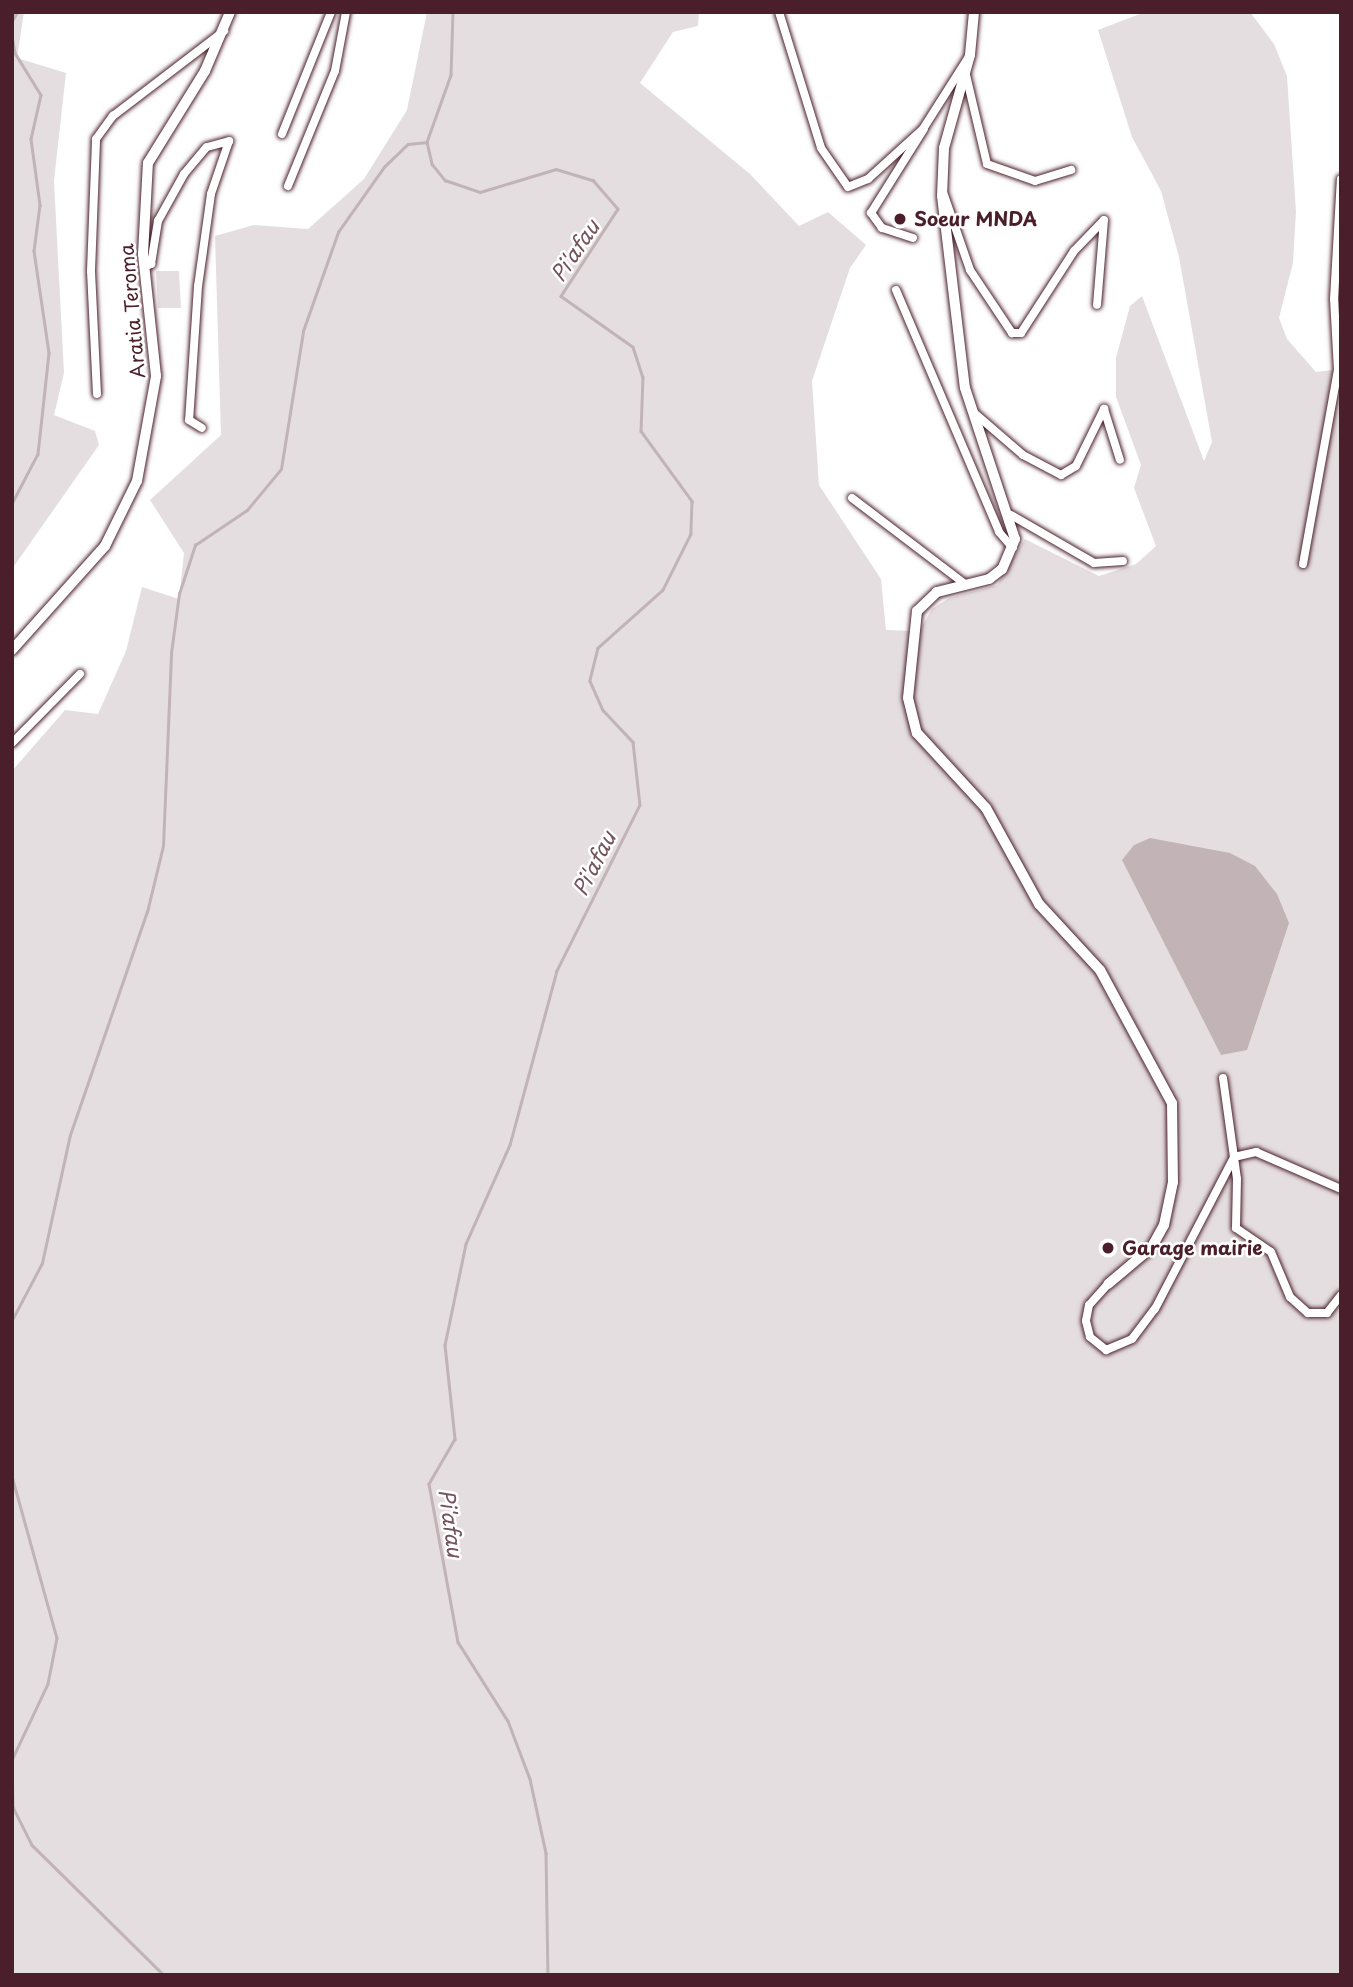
<!DOCTYPE html>
<html>
<head>
<meta charset="utf-8">
<style>
	body { margin:0 }
	#map { position:relative; width:1353px; height:1987px; overflow:hidden; background:#fff; font-family:"Playpen Sans",sans-serif }
	div>[style] { position:absolute }
	[style*='--x'] { left:calc(var(--x)*1px); top:calc(var(--y)*1px); width:calc(var(--w)*1px); rotate:calc(var(--a)*1deg) }
	.green>* { inset:0; background:#e5dee0 }
	.water>* { inset:0; background:#c1b3b6 }
	.stream>* { height:2.5px; margin:-1.25px; padding:0 1.25px; transform-origin:1.25px; border-radius:1.25px; background:#c1b3b6 }
	.roads { filter:drop-shadow(0 0 2px #4a1f2b) drop-shadow(0 0 2px #4a1f2b) }
	.street>* { height:8px; margin:-4px; padding:0 4px; transform-origin:4px; border-radius:4px; background:#fff }
	.secondary>* { height:10px; margin:-5px; padding:0 5px; transform-origin:5px; border-radius:5px; background:#fff }
	.dots>* { width:19px; height:19px; translate:-50% -50%; box-sizing:border-box; border:4px solid #fff; border-radius:50% }
	span { translate:-50% -50%; white-space:nowrap; text-align:center; line-height:1.15; -webkit-text-stroke:5px #fff; paint-order:stroke }
	.poi-label { font-size:19px; color:#4a1f2b; font-weight:700 }
	.left { translate:0 -50%; text-align:left }
	.street-label { font-size:19px; color:#4a1f2b }
	.water-label { font-size:21px; color:#74535c; font-style:italic }
	.frame { position:absolute; inset:0; border:14px solid #4a1f2b; pointer-events:none }
</style>
</head>
<body>
<div id="map">
	<div class="green">
		<div style="clip-path:polygon(12px 12px,24px 12px,17px 58px,66px 73px,54px 181px,64px 373px,54px 415px,95px 431px,99px 445px,12px 569px)"></div>
		<div style="clip-path:polygon(427px 12px,699px 12px,698px 26px,673px 32px,640px 83px,750px 174px,799px 226px,828px 212px,866px 245px,850px 268px,812px 381px,819px 485px,881px 579px,886px 630px,919px 631px,932px 609px,949px 598px,997px 585px,1025px 539px,1099px 576px,1136px 564px,1156px 546px,1134px 488px,1141px 465px,1116px 397px,1116px 358px,1130px 306px,1142px 296px,1204px 461px,1212px 442px,1179px 257px,1161px 191px,1132px 137px,1098px 30px,1145px 12px,1250px 12px,1274px 44px,1287px 76px,1296px 212px,1293px 263px,1279px 318px,1287px 339px,1316px 372px,1341px 369px,1341px 1975px,12px 1975px,12px 771px,65px 710px,98px 714px,126px 651px,142px 587px,179px 599px,184px 553px,150px 500px,221px 435px,215px 236px,254px 225px,308px 229px,364px 179px,407px 110px)"></div>
		<div style="clip-path:polygon(156px 271px,179px 271px,181px 308px,158px 308px)"></div>
	</div>
	<div class="water">
		<div style="clip-path:polygon(1150px 838px,1230px 853px,1255px 866px,1277px 894px,1289px 923px,1247px 1050px,1221px 1055px,1122px 860px,1134px 845px)"></div>
	</div>
	<div class="stream">
		<div style="--x:453;--y:12;--w:63;--a:91.8"></div>
		<div style="--x:451;--y:75;--w:71;--a:109.7"></div>
		<div style="--x:427;--y:142;--w:23;--a:77"></div>
		<div style="--x:432;--y:164;--w:21;--a:51"></div>
		<div style="--x:445;--y:180;--w:37;--a:19"></div>
		<div style="--x:480;--y:192;--w:79;--a:-16.8"></div>
		<div style="--x:556;--y:169;--w:39;--a:17"></div>
		<div style="--x:593;--y:180;--w:38;--a:49"></div>
		<div style="--x:618;--y:209;--w:104;--a:123.2"></div>
		<div style="--x:561;--y:296;--w:88;--a:35.3"></div>
		<div style="--x:633;--y:347;--w:32;--a:72"></div>
		<div style="--x:643;--y:377;--w:54;--a:92.1"></div>
		<div style="--x:641;--y:431;--w:87;--a:53.9"></div>
		<div style="--x:692;--y:501;--w:33;--a:92"></div>
		<div style="--x:691;--y:534;--w:63;--a:116.6"></div>
		<div style="--x:663;--y:590;--w:87;--a:138.3"></div>
		<div style="--x:598;--y:648;--w:34;--a:104"></div>
		<div style="--x:590;--y:681;--w:32;--a:66"></div>
		<div style="--x:603;--y:710;--w:44;--a:46.8"></div>
		<div style="--x:633;--y:742;--w:63;--a:83.7"></div>
		<div style="--x:640;--y:805;--w:186;--a:116.6"></div>
		<div style="--x:557;--y:971;--w:180;--a:105.1"></div>
		<div style="--x:510;--y:1145;--w:108;--a:114"></div>
		<div style="--x:466;--y:1244;--w:103;--a:101.7"></div>
		<div style="--x:445;--y:1345;--w:95;--a:83.9"></div>
		<div style="--x:455;--y:1439;--w:52;--a:120"></div>
		<div style="--x:429;--y:1484;--w:161;--a:79.6"></div>
		<div style="--x:458;--y:1642;--w:93;--a:57.7"></div>
		<div style="--x:508;--y:1721;--w:62;--a:69.2"></div>
		<div style="--x:530;--y:1779;--w:76;--a:77.8"></div>
		<div style="--x:546;--y:1853;--w:122;--a:89.1"></div>
		<div style="--x:12;--y:21;--w:10;--a:-61"></div>
		<div style="--x:12;--y:36;--w:17;--a:80"></div>
		<div style="--x:15;--y:53;--w:49;--a:58.2"></div>
		<div style="--x:41;--y:95;--w:45;--a:102.8"></div>
		<div style="--x:31;--y:139;--w:67;--a:82.2"></div>
		<div style="--x:40;--y:205;--w:46;--a:97.4"></div>
		<div style="--x:34;--y:251;--w:103;--a:81.6"></div>
		<div style="--x:49;--y:353;--w:102;--a:96.2"></div>
		<div style="--x:38;--y:454;--w:56;--a:117.5"></div>
		<div style="--x:12;--y:1320;--w:64;--a:-62.2"></div>
		<div style="--x:42;--y:1263;--w:131;--a:-77.7"></div>
		<div style="--x:70;--y:1135;--w:236;--a:-71"></div>
		<div style="--x:147;--y:912;--w:68;--a:-76.4"></div>
		<div style="--x:163;--y:846;--w:193;--a:-87.6"></div>
		<div style="--x:171;--y:653;--w:60;--a:-82.3"></div>
		<div style="--x:179;--y:594;--w:52;--a:-71.9"></div>
		<div style="--x:195;--y:545;--w:63;--a:-33.9"></div>
		<div style="--x:247;--y:510;--w:53;--a:-50.3"></div>
		<div style="--x:281;--y:469;--w:140;--a:-80.9"></div>
		<div style="--x:303;--y:331;--w:105;--a:-70.5"></div>
		<div style="--x:338;--y:232;--w:80;--a:-54.7"></div>
		<div style="--x:384;--y:167;--w:33;--a:-44"></div>
		<div style="--x:408;--y:144;--w:19;--a:-6"></div>
		<div style="--x:12;--y:1476;--w:168;--a:74.5"></div>
		<div style="--x:57;--y:1638;--w:47;--a:101.1"></div>
		<div style="--x:48;--y:1684;--w:84;--a:115.3"></div>
		<div style="--x:12;--y:1760;--w:47;--a:88.8"></div>
		<div style="--x:13;--y:1807;--w:42;--a:63.4"></div>
		<div style="--x:32;--y:1845;--w:185;--a:44.6"></div>
	</div>
	<div class="roads">
		<div class="street">
			<div style="--x:779;--y:12;--w:142;--a:72.8"></div>
			<div style="--x:821;--y:148;--w:47;--a:55.3"></div>
			<div style="--x:848;--y:187;--w:22;--a:-22"></div>
			<div style="--x:868;--y:179;--w:74;--a:-42.3"></div>
			<div style="--x:923;--y:129;--w:88;--a:-57.6"></div>
			<div style="--x:966;--y:75;--w:91;--a:76.7"></div>
			<div style="--x:987;--y:164;--w:51;--a:19.5"></div>
			<div style="--x:1035;--y:181;--w:38;--a:-17"></div>
			<div style="--x:282;--y:134;--w:131;--a:-68.1"></div>
			<div style="--x:288;--y:186;--w:124;--a:-67.8"></div>
			<div style="--x:335;--y:71;--w:60;--a:-79.4"></div>
			<div style="--x:943;--y:192;--w:83;--a:70.9"></div>
			<div style="--x:970;--y:270;--w:76;--a:56.3"></div>
			<div style="--x:1012;--y:333;--w:9;--a:0"></div>
			<div style="--x:1021;--y:333;--w:98;--a:-57.1"></div>
			<div style="--x:1074;--y:251;--w:43;--a:-45.9"></div>
			<div style="--x:1104;--y:220;--w:85;--a:94.7"></div>
			<div style="--x:913;--y:238;--w:33;--a:-162"></div>
			<div style="--x:882;--y:228;--w:19;--a:-126"></div>
			<div style="--x:871;--y:213;--w:99;--a:-57.8"></div>
			<div style="--x:144;--y:267;--w:8;--a:-23"></div>
			<div style="--x:151;--y:264;--w:44;--a:-80.8"></div>
			<div style="--x:158;--y:221;--w:54;--a:-61"></div>
			<div style="--x:184;--y:174;--w:35;--a:-50"></div>
			<div style="--x:207;--y:147;--w:23;--a:-15"></div>
			<div style="--x:229;--y:141;--w:56;--a:108.8"></div>
			<div style="--x:211;--y:194;--w:93;--a:98"></div>
			<div style="--x:198;--y:286;--w:134;--a:93.8"></div>
			<div style="--x:189;--y:420;--w:15;--a:32"></div>
			<div style="--x:896;--y:290;--w:263;--a:66.9"></div>
			<div style="--x:999;--y:532;--w:21;--a:49"></div>
			<div style="--x:97;--y:394;--w:123;--a:-92.8"></div>
			<div style="--x:91;--y:271;--w:132;--a:-87.8"></div>
			<div style="--x:96;--y:139;--w:29;--a:-54"></div>
			<div style="--x:113;--y:116;--w:140;--a:-37.4"></div>
			<div style="--x:972;--y:411;--w:67;--a:40.8"></div>
			<div style="--x:1023;--y:455;--w:43;--a:27.8"></div>
			<div style="--x:1061;--y:475;--w:17;--a:-31"></div>
			<div style="--x:1076;--y:466;--w:64;--a:-63.8"></div>
			<div style="--x:1104;--y:409;--w:53;--a:72.6"></div>
			<div style="--x:852;--y:498;--w:143;--a:37.3"></div>
			<div style="--x:1011;--y:515;--w:96;--a:30"></div>
			<div style="--x:1094;--y:563;--w:29;--a:-4"></div>
			<div style="--x:1303;--y:564;--w:197;--a:-79.8"></div>
			<div style="--x:1338;--y:370;--w:71;--a:-93.2"></div>
			<div style="--x:1334;--y:299;--w:120;--a:-86.7"></div>
			<div style="--x:12;--y:743;--w:97;--a:-45.4"></div>
			<div style="--x:1223;--y:1078;--w:102;--a:82.1"></div>
			<div style="--x:1237;--y:1179;--w:49;--a:91.2"></div>
			<div style="--x:1236;--y:1228;--w:42;--a:34.4"></div>
			<div style="--x:1271;--y:1252;--w:49;--a:67.1"></div>
			<div style="--x:1290;--y:1297;--w:24;--a:42"></div>
			<div style="--x:1308;--y:1313;--w:19;--a:0"></div>
			<div style="--x:1327;--y:1313;--w:23;--a:-52"></div>
			<div style="--x:1108;--y:1284;--w:28;--a:132"></div>
			<div style="--x:1089;--y:1305;--w:16;--a:101"></div>
			<div style="--x:1086;--y:1321;--w:16;--a:76"></div>
			<div style="--x:1090;--y:1337;--w:21;--a:39"></div>
			<div style="--x:1106;--y:1350;--w:28;--a:-23"></div>
			<div style="--x:1132;--y:1339;--w:38;--a:-53"></div>
			<div style="--x:1155;--y:1309;--w:171;--a:-62.5"></div>
			<div style="--x:1234;--y:1157;--w:23;--a:-13"></div>
			<div style="--x:1256;--y:1152;--w:93;--a:23.5"></div>
		</div>
		<div class="secondary">
			<div style="--x:974;--y:12;--w:43;--a:95.3"></div>
			<div style="--x:970;--y:55;--w:97;--a:105.6"></div>
			<div style="--x:944;--y:148;--w:48;--a:92.4"></div>
			<div style="--x:942;--y:196;--w:193;--a:83.2"></div>
			<div style="--x:965;--y:388;--w:159;--a:71.7"></div>
			<div style="--x:1015;--y:539;--w:33;--a:113"></div>
			<div style="--x:1002;--y:569;--w:16;--a:142"></div>
			<div style="--x:989;--y:579;--w:54;--a:166"></div>
			<div style="--x:937;--y:592;--w:28;--a:136"></div>
			<div style="--x:917;--y:611;--w:87;--a:95.9"></div>
			<div style="--x:908;--y:698;--w:36;--a:76"></div>
			<div style="--x:917;--y:733;--w:102;--a:47.4"></div>
			<div style="--x:986;--y:808;--w:110;--a:61.1"></div>
			<div style="--x:1039;--y:904;--w:90;--a:47.3"></div>
			<div style="--x:1100;--y:970;--w:151;--a:61.6"></div>
			<div style="--x:1172;--y:1103;--w:79;--a:89.3"></div>
			<div style="--x:1173;--y:1182;--w:44;--a:101.8"></div>
			<div style="--x:1164;--y:1225;--w:25;--a:119"></div>
			<div style="--x:1152;--y:1247;--w:57;--a:139.9"></div>
			<div style="--x:12;--y:650;--w:140;--a:-48.2"></div>
			<div style="--x:105;--y:546;--w:72;--a:-63.8"></div>
			<div style="--x:137;--y:481;--w:107;--a:-79.7"></div>
			<div style="--x:156;--y:376;--w:123;--a:-96.1"></div>
			<div style="--x:143;--y:254;--w:91;--a:-86.9"></div>
			<div style="--x:148;--y:163;--w:108;--a:-58.2"></div>
			<div style="--x:205;--y:71;--w:64;--a:-67"></div>
		</div>
	</div>
	<div class="dots">
		<div style="left:900px;top:219px;background:#4a1f2b"></div>
		<div style="left:1108px;top:1248px;background:#4a1f2b"></div>
	</div>
	<div class="poi-label">
		<span class="left" style="left:914px;top:219px">Soeur MNDA</span>
		<span class="left" style="left:1122px;top:1248px">Garage mairie</span>
	</div>
	<div class="street-label">
		<span style="left:132px;top:311px;rotate:-95deg">Aratia Teroma</span>
	</div>
	<div class="water-label">
		<span style="left:574px;top:250px;rotate:-56deg">Pi'afau</span>
		<span style="left:593px;top:863px;rotate:-63deg">Pi'afau</span>
		<span style="left:452px;top:1523px;rotate:82deg">Pi'afau</span>
	</div>
	<div class="frame"></div>
</div>
</body>
</html>
